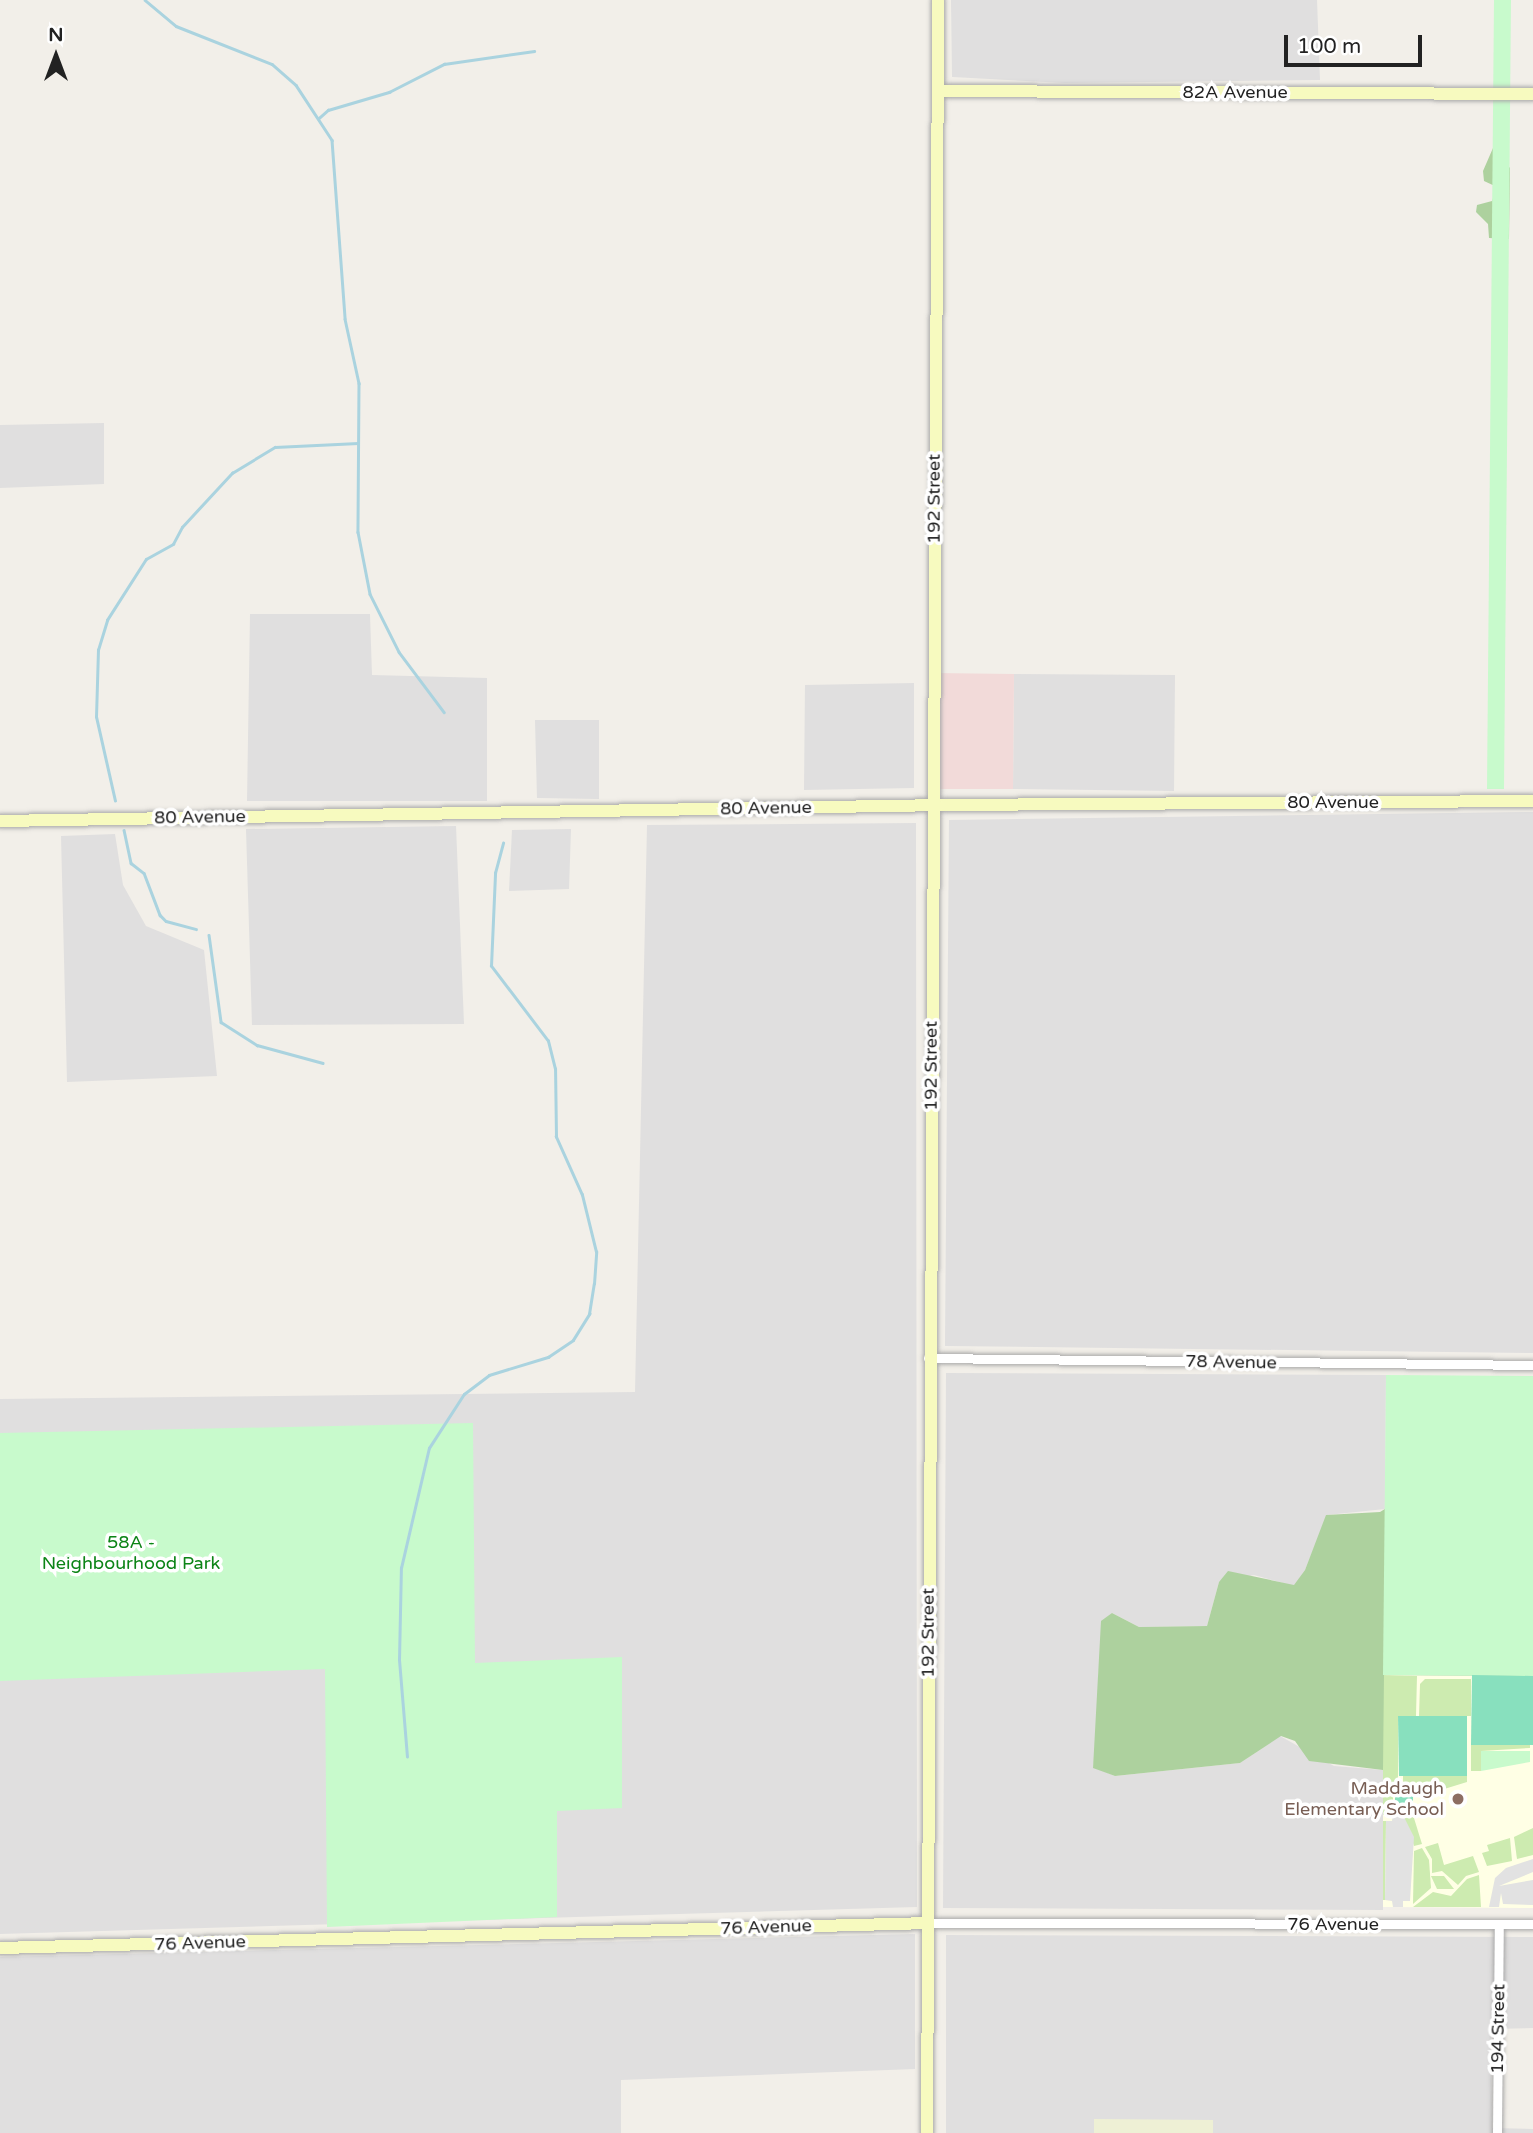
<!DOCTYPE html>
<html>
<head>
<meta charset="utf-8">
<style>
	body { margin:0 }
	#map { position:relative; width:1533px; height:2133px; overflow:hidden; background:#f2efe9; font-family:"Varela Round",sans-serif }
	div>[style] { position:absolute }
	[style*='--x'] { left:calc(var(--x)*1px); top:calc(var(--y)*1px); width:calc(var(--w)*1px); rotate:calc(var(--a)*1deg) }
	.residential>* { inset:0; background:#e0dfdf }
	.commercial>* { inset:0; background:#f2dad9 }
	.education>* { inset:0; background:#ffffe5 }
	.farmland>* { inset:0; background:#eef0d5 }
	.grass>* { inset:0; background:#cdebb0 }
	.forest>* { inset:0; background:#add19e }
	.park>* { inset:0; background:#c8facc }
	.pitch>* { inset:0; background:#88e0be }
	.parking>* { inset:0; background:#e2e2e2 }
	.stream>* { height:2.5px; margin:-1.25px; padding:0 1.25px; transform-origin:1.25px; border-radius:1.25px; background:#aad3df }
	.roads { filter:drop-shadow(0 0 2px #a9a9a9) drop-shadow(0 0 2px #a9a9a9) }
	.street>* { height:9px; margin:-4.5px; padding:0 4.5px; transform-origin:4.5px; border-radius:4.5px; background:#fff }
	.secondary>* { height:12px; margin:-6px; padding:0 6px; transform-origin:6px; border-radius:6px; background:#f7fabf }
	.dots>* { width:19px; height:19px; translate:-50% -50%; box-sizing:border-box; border:4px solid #fff; border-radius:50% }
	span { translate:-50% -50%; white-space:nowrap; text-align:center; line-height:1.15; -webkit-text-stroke:7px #fff; paint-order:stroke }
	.street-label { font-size:18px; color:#222 }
	.park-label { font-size:18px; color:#0c8416 }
	.education-label { font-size:18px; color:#785e54 }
	.right { translate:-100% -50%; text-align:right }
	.north { position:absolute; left:21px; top:21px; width:70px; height:70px; -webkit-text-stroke:5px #fff; paint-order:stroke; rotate:0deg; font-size:19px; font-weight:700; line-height:28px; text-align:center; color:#222 }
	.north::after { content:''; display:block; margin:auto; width:24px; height:32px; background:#222; clip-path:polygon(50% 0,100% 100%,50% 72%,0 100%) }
	.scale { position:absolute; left:1284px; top:35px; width:138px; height:32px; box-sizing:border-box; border:4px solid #222; border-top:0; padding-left:9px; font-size:21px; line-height:24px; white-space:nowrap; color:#222; -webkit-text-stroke:5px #fff; paint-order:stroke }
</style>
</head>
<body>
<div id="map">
	<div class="residential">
		<div style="clip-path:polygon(951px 0,1317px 0,1320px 80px,1065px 83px,952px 77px)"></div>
		<div style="clip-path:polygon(104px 423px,104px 484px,0 488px,0 425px)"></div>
		<div style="clip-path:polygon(250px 614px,370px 614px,372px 675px,487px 678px,487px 801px,247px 801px)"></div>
		<div style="clip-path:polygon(1014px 674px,1175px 675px,1174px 791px,1013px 789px)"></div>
		<div style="clip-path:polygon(914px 683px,914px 788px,804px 790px,805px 685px)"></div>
		<div style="clip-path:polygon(535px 720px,599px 720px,599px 799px,537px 798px)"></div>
		<div style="clip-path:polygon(1533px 812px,1533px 1353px,945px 1346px,949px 820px)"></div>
		<div style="clip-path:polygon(916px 823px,917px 1907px,0 1934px,0 1399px,635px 1392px,647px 825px)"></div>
		<div style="clip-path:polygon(456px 826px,464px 1024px,252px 1025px,246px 829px)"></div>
		<div style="clip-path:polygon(571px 829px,569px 889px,509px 891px,512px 830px)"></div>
		<div style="clip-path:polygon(115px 834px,123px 885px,146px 926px,204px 950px,217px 1076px,67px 1082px,61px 836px)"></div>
		<div style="clip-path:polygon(946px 1373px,1386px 1375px,1385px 1509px,1327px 1515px,1305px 1570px,1294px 1586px,1254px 1575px,1219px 1582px,1207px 1626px,1139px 1627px,1112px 1613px,1098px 1674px,1098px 1739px,1093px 1767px,1115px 1776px,1240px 1763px,1280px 1736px,1334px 1766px,1383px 1770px,1383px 1910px,943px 1908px)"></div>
		<div style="clip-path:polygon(915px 1934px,915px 2069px,621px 2080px,621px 2133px,0 2133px,0 1957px)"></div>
		<div style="clip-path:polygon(946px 1935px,1533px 1937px,1533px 2028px,1491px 2029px,1492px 2128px,1533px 2129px,1533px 2133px,946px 2133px)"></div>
	</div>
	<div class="commercial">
		<div style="clip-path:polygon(934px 673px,1014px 674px,1013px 789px,933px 789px)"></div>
	</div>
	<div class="education">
		<div style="clip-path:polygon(1383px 1675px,1533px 1676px,1533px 1908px,1383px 1907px)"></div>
	</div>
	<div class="farmland">
		<div style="clip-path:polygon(1094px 2119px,1213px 2120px,1213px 2133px,1094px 2133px)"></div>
	</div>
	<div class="grass">
		<div style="clip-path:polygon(1383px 1675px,1417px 1676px,1416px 1716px,1398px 1716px,1398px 1783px,1393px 1784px,1393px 1814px,1383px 1815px)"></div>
		<div style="clip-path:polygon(1425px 1679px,1471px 1679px,1471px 1716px,1419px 1716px,1420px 1684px)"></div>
		<div style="clip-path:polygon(1471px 1745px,1530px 1745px,1530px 1748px,1481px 1751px,1481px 1771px,1471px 1771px)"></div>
		<div style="clip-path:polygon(1403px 1776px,1467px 1776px,1467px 1782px,1441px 1790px,1414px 1790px,1414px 1784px,1403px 1783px)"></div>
		<div style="clip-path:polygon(1403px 1815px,1413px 1815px,1422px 1844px,1414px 1846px)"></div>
		<div style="clip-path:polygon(1383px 1821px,1386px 1821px,1385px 1900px,1383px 1900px)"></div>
		<div style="clip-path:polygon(1533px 1828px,1533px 1855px,1517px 1859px,1514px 1837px)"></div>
		<div style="clip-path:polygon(1510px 1838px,1512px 1861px,1487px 1866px,1482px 1853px,1489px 1851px,1487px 1845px)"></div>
		<div style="clip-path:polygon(1438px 1843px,1444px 1865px,1473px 1856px,1479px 1872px,1466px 1876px,1458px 1885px,1442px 1871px,1432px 1873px,1432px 1859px,1425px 1847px)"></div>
		<div style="clip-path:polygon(1422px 1848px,1429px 1860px,1431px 1888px,1413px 1904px,1414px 1851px)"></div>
		<div style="clip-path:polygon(1479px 1875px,1481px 1907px,1413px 1907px,1433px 1892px,1451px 1896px,1467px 1879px)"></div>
		<div style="clip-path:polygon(1431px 1876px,1444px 1876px,1454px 1889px,1437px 1889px)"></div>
	</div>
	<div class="forest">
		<div style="clip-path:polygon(1493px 148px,1510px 168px,1509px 239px,1489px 238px,1488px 224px,1476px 212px,1477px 205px,1492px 201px,1497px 187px,1484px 181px,1483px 171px)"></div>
		<div style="clip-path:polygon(1424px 1485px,1533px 1676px,1384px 1675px,1383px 1770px,1309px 1761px,1295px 1741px,1281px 1736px,1240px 1763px,1115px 1776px,1093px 1768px,1101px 1621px,1112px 1613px,1139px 1627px,1207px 1626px,1219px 1582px,1228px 1571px,1294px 1585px,1305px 1570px,1326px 1515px,1380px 1512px)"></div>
	</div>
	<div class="park">
		<div style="clip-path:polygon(1494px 0,1511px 0,1504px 789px,1487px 789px)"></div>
		<div style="clip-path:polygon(1386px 1375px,1533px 1376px,1533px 1676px,1383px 1675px)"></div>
		<div style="clip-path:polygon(473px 1423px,475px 1663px,622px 1657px,622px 1808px,557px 1811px,557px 1917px,327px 1927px,325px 1669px,0 1681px,0 1433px)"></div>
		<div style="clip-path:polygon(1481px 1751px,1530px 1751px,1530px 1762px,1481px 1771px)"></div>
	</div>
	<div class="pitch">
		<div style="clip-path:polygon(1472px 1675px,1533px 1676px,1533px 1745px,1471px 1745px)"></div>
		<div style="clip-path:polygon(1398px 1716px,1467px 1716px,1467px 1776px,1399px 1776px)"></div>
		<div style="clip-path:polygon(1395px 1785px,1413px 1785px,1413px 1813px,1395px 1813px)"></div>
	</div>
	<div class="parking">
		<div style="clip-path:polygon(1393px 1814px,1403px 1815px,1414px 1837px,1410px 1901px,1403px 1901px,1403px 1907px,1393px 1907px,1392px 1901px,1385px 1900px,1386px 1821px,1392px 1821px)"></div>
		<div style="clip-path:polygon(1533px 1859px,1533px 1872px,1499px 1886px,1533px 1880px,1533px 1905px,1503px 1904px,1501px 1893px,1499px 1907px,1489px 1907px,1495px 1878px,1506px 1868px)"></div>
	</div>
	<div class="stream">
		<div style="--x:145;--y:0;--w:40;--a:40"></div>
		<div style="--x:176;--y:26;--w:103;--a:21.6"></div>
		<div style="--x:272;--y:64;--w:32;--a:41"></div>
		<div style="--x:296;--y:85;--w:66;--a:56.8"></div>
		<div style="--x:332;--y:140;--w:179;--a:85.8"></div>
		<div style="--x:345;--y:319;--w:66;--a:77.7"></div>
		<div style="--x:359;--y:383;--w:149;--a:90.4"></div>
		<div style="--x:358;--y:532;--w:63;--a:79"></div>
		<div style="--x:370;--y:594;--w:65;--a:63.4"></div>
		<div style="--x:399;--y:652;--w:75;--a:53.1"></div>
		<div style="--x:319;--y:118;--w:12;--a:-42"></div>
		<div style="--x:328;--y:110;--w:64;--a:-16.4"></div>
		<div style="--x:389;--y:92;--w:62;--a:-27"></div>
		<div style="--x:444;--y:64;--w:91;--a:-8.2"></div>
		<div style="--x:115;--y:801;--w:86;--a:-102.7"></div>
		<div style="--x:96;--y:717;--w:67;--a:-88.3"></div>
		<div style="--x:98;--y:650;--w:31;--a:-73"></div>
		<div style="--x:107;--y:620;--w:72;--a:-57.4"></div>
		<div style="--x:146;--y:559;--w:31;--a:-29"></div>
		<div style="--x:173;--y:544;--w:19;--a:-62"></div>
		<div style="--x:182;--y:527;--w:74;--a:-47.2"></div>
		<div style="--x:232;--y:473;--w:50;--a:-31.2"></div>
		<div style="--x:275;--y:447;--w:83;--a:-2.8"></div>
		<div style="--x:124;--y:830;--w:34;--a:78"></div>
		<div style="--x:131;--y:863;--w:16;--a:38"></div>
		<div style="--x:144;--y:873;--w:45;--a:69.1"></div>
		<div style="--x:160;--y:915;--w:8;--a:45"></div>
		<div style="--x:166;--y:921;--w:31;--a:15"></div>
		<div style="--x:209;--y:935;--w:88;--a:82.1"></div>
		<div style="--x:221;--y:1022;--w:43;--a:32.6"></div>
		<div style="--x:257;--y:1045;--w:68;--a:15.3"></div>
		<div style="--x:407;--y:1757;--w:97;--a:-94.7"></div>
		<div style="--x:399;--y:1660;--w:92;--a:-88.8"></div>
		<div style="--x:401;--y:1568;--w:123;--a:-76.9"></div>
		<div style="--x:429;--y:1448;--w:64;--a:-57.1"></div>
		<div style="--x:464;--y:1394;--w:31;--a:-37"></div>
		<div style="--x:489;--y:1375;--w:62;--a:-17"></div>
		<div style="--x:548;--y:1357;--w:30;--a:-34"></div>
		<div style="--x:573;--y:1340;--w:31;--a:-58"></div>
		<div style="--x:589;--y:1314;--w:30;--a:-81"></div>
		<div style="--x:594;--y:1284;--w:32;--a:-86"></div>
		<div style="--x:596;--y:1252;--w:59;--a:-103.8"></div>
		<div style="--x:582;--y:1195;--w:64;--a:-114.1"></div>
		<div style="--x:556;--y:1137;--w:68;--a:-90.8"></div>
		<div style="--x:555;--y:1069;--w:29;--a:-104"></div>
		<div style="--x:548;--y:1041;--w:94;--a:-127.2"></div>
		<div style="--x:491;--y:966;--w:93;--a:-87.5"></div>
		<div style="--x:495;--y:873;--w:31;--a:-75"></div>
	</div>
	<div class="roads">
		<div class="street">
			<div style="--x:928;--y:1358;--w:605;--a:0.66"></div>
			<div style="--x:928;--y:1923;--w:605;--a:0.09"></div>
			<div style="--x:1497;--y:2133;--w:209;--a:-89.5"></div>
		</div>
		<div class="secondary">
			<div style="--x:938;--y:91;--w:595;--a:0.29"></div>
			<div style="--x:0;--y:821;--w:946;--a:-0.97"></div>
			<div style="--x:946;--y:805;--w:587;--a:-0.39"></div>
			<div style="--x:0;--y:1948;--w:928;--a:-1.54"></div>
			<div style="--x:927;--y:2133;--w:2133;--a:-89.7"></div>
		</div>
	</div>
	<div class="dots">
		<div style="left:1458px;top:1799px;background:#8d6e63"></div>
	</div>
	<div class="street-label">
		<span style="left:1235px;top:92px">82A Avenue</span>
		<span style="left:934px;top:499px;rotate:-90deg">192 Street</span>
		<span style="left:1333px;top:802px">80 Avenue</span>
		<span style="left:766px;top:808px;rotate:-1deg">80 Avenue</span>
		<span style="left:200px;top:817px;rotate:-1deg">80 Avenue</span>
		<span style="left:931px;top:1066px;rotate:-90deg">192 Street</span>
		<span style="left:1231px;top:1362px;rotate:1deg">78 Avenue</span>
		<span style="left:928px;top:1633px;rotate:-90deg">192 Street</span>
		<span style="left:1333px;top:1924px">76 Avenue</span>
		<span style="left:766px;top:1927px;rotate:-2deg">76 Avenue</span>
		<span style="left:200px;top:1943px;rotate:-2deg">76 Avenue</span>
		<span style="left:1498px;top:2029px;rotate:-89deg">194 Street</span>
	</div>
	<div class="park-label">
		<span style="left:131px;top:1553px">58A -<br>Neighbourhood Park</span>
	</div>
	<div class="education-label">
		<span class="right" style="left:1444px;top:1799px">Maddaugh<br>Elementary School</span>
	</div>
	<div class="north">N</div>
	<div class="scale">100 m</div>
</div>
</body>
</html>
